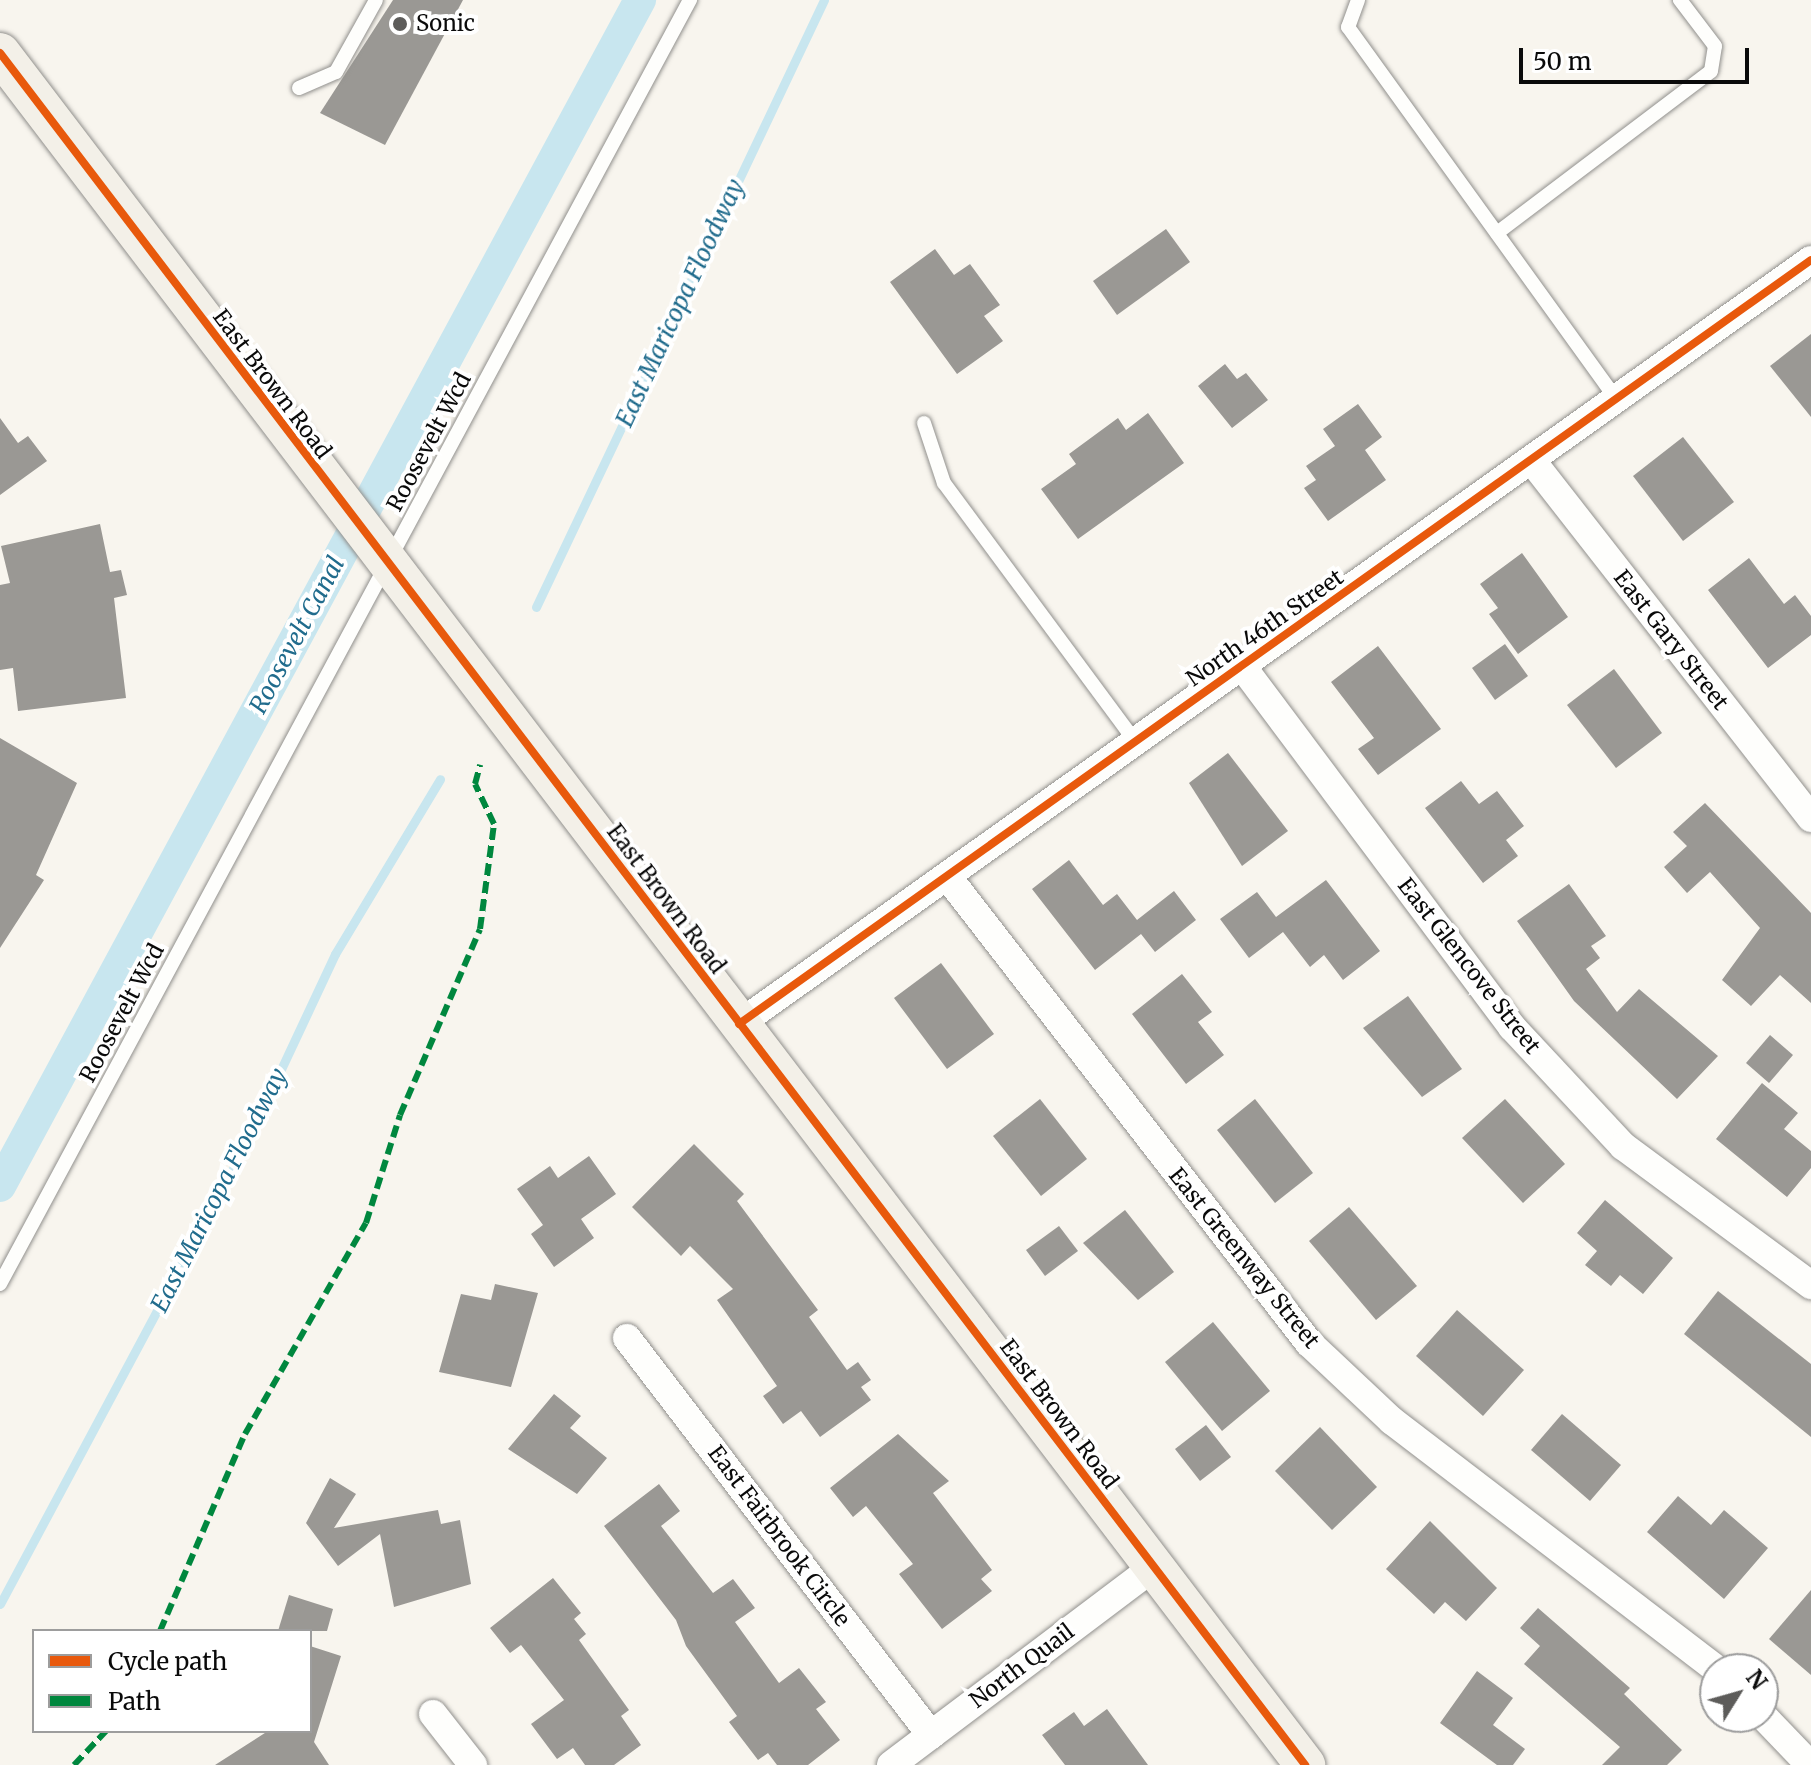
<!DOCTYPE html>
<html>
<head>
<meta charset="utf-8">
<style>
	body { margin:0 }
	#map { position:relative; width:1811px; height:1765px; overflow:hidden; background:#f8f5ee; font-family:Merriweather,serif }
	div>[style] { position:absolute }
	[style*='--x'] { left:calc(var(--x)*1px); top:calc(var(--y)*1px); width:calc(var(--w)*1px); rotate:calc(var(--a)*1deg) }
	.stream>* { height:9px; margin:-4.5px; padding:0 4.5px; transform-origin:4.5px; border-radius:4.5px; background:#c8e6ef }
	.canal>* { height:32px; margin:-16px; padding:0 16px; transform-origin:16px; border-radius:16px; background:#c8e6ef }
	.building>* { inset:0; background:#9a9894 }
	.roads { filter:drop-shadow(0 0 2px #91908d) drop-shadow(0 0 2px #91908d) }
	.lane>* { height:14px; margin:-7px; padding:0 7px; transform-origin:7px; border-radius:7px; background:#fefefc }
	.street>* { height:28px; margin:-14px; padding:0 14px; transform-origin:14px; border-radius:14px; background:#fefefc }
	.secondary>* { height:40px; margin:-20px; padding:0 20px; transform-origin:20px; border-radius:20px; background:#f3f0e8 }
	.quiet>* { height:6px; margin-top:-3px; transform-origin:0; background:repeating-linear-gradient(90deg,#00873e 0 12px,transparent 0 18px) }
	.cycleway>* { height:8px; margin:-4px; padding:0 4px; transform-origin:4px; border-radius:4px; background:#e8590c }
	.dots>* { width:22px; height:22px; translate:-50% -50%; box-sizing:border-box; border:4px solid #fff; border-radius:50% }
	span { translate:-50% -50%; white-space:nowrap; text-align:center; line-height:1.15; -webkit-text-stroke:8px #fff; paint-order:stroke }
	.poi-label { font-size:22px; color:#0a0a0a }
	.left { translate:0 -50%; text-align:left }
	.street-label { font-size:22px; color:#0a0a0a }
	.water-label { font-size:24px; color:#216c8d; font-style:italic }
	.legend { position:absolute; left:32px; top:1629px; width:280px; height:104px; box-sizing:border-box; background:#fff; border:2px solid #9d9d9d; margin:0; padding:10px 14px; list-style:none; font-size:24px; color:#0a0a0a }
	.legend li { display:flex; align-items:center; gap:16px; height:40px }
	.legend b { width:40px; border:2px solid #9d9d9d }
	.north { position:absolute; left:1699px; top:1653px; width:80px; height:80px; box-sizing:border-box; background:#fff; border:2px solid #9d9d9d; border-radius:50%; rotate:53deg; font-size:22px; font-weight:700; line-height:32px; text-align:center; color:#0a0a0a }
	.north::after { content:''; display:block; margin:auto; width:28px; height:36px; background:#5d5c5a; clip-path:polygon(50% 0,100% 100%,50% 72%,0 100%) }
	.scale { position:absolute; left:1519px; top:48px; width:230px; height:36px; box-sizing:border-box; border:4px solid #0a0a0a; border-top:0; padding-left:10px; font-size:24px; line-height:28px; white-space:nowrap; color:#0a0a0a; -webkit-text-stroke:6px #fff; paint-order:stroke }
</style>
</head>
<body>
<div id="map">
	<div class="stream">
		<div style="--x:536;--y:607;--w:672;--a:-64.62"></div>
		<div style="--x:0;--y:1604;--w:522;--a:-61.86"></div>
		<div style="--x:246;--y:1144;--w:210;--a:-64.9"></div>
		<div style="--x:335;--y:954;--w:204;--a:-59"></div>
	</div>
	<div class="canal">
		<div style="--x:0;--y:1186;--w:1348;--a:-61.65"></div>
	</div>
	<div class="building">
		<div style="clip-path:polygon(393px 0,463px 0,385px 145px,320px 113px)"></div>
		<div style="clip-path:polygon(1166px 229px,1190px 262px,1117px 315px,1093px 281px)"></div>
		<div style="clip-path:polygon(935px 249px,954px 275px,970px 264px,1000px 305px,984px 316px,1003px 341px,957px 374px,890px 282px)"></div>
		<div style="clip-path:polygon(1811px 334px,1811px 417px,1770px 366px)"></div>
		<div style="clip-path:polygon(1225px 364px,1237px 379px,1246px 373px,1268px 400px,1232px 428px,1198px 386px)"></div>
		<div style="clip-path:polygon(1358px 404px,1382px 437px,1365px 450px,1386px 480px,1328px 521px,1304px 488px,1316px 480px,1306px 466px,1335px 446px,1323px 429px)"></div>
		<div style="clip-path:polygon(1148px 413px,1184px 463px,1078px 539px,1041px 489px,1076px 464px,1069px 454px,1118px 418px,1126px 430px)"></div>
		<div style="clip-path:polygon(0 418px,18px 443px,28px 436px,47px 461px,0 495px)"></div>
		<div style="clip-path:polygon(1683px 437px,1734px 502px,1683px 541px,1633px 476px)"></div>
		<div style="clip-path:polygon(100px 524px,110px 572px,121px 570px,127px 595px,114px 598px,126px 698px,18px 711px,13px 668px,0 670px,0 585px,10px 583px,1px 546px)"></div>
		<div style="clip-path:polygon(1522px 553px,1568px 617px,1518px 654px,1489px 614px,1498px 608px,1480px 584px)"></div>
		<div style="clip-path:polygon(1749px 558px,1784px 604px,1795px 595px,1811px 616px,1811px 635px,1768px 668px,1708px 590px)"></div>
		<div style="clip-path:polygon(1505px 644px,1528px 676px,1495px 700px,1472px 668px)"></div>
		<div style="clip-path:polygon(1378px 646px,1441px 729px,1378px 775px,1358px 749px,1374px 738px,1331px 682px)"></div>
		<div style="clip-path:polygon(1614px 669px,1662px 733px,1616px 768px,1567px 705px)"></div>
		<div style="clip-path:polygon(0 738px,77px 783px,36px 875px,44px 880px,0 948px)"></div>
		<div style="clip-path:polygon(1228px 753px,1288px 831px,1242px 866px,1189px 783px)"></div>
		<div style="clip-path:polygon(1461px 781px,1479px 804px,1497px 791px,1524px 826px,1506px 840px,1518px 856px,1483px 883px,1425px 808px)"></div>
		<div style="clip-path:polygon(1705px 803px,1811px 913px,1811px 1003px,1780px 975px,1751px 1006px,1722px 980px,1760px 928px,1710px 872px,1687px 893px,1664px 867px,1687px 846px,1673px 832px)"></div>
		<div style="clip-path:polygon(1069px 860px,1103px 905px,1117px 894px,1137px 920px,1174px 891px,1196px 920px,1155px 952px,1141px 934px,1095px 970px,1032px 889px)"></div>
		<div style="clip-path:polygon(1326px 880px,1380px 951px,1343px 980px,1324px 955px,1310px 967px,1283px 932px,1249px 958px,1220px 919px,1257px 892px,1276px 917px)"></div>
		<div style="clip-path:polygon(1569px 884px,1606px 936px,1591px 946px,1600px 958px,1586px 969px,1617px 1012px,1639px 989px,1718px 1056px,1677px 1099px,1574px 1001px,1517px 921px)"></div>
		<div style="clip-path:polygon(941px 963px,994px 1034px,947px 1069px,894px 998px)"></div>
		<div style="clip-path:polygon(1182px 974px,1212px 1012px,1198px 1022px,1224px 1055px,1186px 1084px,1132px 1014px)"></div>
		<div style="clip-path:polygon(1408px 996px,1462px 1069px,1422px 1097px,1363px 1028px)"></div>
		<div style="clip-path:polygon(1770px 1035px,1793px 1055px,1769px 1083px,1746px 1063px)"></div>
		<div style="clip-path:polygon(1762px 1083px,1798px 1113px,1784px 1129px,1811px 1151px,1811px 1168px,1787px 1197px,1716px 1139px)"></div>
		<div style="clip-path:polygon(1040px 1099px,1087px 1159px,1041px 1196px,993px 1136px)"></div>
		<div style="clip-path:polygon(1255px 1099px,1313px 1173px,1275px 1203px,1217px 1130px)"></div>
		<div style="clip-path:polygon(1505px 1099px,1565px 1164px,1523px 1203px,1462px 1138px)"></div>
		<div style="clip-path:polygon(694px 1144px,744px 1194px,737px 1201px,818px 1310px,809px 1317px,847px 1370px,858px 1362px,871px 1380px,861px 1387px,871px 1400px,820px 1437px,801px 1411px,783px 1424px,763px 1396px,777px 1386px,717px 1300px,733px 1289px,690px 1246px,681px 1256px,632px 1207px)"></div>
		<div style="clip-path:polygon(589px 1156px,616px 1194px,581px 1219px,594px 1238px,554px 1267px,531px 1234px,543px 1225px,517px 1189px,550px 1166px,558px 1178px)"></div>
		<div style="clip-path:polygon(1605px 1200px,1673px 1258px,1643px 1294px,1620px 1275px,1611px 1286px,1585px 1265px,1597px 1251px,1577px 1233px)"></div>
		<div style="clip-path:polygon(1349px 1207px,1417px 1286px,1376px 1320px,1309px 1241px)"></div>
		<div style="clip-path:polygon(1125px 1210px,1174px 1272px,1138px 1300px,1083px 1243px)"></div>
		<div style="clip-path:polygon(1059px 1226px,1078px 1251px,1045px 1276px,1026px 1250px)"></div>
		<div style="clip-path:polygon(495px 1284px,538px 1293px,511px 1387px,439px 1372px,461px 1294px,491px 1300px)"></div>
		<div style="clip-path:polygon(1718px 1291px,1811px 1364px,1811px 1437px,1684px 1334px)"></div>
		<div style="clip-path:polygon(1457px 1310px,1524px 1370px,1483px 1416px,1416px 1356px)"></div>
		<div style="clip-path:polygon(1213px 1322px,1270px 1391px,1222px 1431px,1165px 1362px)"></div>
		<div style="clip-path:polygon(554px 1394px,581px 1416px,570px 1428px,607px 1458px,577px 1494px,508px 1449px)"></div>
		<div style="clip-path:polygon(1562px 1414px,1621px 1465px,1590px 1501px,1531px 1450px)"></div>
		<div style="clip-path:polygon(1206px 1425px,1231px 1457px,1200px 1481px,1175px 1449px)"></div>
		<div style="clip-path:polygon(1320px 1427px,1377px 1487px,1332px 1530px,1275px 1471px)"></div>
		<div style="clip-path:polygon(898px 1434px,949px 1481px,933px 1493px,992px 1570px,981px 1579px,992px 1591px,942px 1629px,899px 1574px,913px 1564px,866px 1506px,853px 1517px,830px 1488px)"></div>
		<div style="clip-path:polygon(330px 1478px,356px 1494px,334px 1528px,438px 1510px,441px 1524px,460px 1520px,471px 1584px,394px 1607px,380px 1534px,338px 1566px,306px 1523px)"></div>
		<div style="clip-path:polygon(659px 1484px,680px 1511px,661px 1526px,713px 1593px,733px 1579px,755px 1608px,735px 1622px,779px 1683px,799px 1668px,826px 1702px,816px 1709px,840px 1740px,808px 1765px,777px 1765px,768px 1753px,758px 1760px,729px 1722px,737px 1716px,686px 1646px,676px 1620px,604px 1526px)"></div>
		<div style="clip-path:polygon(1678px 1496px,1711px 1525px,1724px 1510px,1768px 1548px,1724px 1599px,1647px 1532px)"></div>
		<div style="clip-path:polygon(1430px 1521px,1497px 1588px,1466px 1621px,1445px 1602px,1434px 1614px,1386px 1569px)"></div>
		<div style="clip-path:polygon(553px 1578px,581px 1613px,574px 1619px,586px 1634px,579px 1640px,629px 1710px,621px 1716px,641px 1745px,614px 1765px,585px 1765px,573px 1748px,557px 1759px,531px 1724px,564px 1700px,521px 1645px,510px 1653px,490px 1628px)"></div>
		<div style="clip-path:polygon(1811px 1590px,1811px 1675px,1769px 1639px)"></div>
		<div style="clip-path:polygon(289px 1595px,333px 1609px,327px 1631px,278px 1631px)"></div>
		<div style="clip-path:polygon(1538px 1608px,1630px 1688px,1624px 1694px,1682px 1750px,1667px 1765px,1602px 1765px,1620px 1747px,1524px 1664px,1540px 1646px,1520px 1628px)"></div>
		<div style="clip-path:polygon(310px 1646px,341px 1656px,314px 1742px,329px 1765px,215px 1765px,268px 1731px,310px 1731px)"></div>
		<div style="clip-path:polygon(1477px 1671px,1513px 1698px,1493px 1725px,1525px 1749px,1513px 1765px,1497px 1765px,1440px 1723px)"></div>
		<div style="clip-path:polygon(1107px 1709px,1148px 1765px,1065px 1765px,1042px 1735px,1074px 1712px,1084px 1726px)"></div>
	</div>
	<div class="roads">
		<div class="lane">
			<div style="--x:1358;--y:0;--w:29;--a:110"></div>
			<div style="--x:1348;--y:27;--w:460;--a:54.2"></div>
			<div style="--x:299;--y:88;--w:40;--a:-23.4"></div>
			<div style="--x:336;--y:72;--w:82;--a:-60.9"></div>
			<div style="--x:1497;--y:233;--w:268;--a:-37.1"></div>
			<div style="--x:1711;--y:71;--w:25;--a:-81"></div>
			<div style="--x:1715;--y:46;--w:58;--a:-127.3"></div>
			<div style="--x:924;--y:423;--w:63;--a:71.6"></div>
			<div style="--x:944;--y:483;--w:321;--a:53.5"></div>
			<div style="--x:0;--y:1284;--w:1458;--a:-61.75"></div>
		</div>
		<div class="street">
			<div style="--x:1532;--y:461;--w:453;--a:52"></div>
			<div style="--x:1242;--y:666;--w:451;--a:53.2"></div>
			<div style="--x:1512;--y:1027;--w:163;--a:47"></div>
			<div style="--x:1623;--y:1146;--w:234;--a:36.5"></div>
			<div style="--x:947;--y:876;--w:591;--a:52.22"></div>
			<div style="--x:1309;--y:1343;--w:114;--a:43.2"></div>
			<div style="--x:1392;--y:1421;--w:408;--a:37.4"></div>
			<div style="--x:739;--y:1024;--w:1316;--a:-35.48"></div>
			<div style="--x:627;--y:1338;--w:500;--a:52.56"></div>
			<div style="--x:433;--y:1714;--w:65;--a:51.9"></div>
			<div style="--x:1763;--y:1716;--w:68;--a:46.2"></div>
			<div style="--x:891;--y:1765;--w:329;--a:-37"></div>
		</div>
		<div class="secondary">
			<div style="--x:0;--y:53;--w:2153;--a:52.68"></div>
		</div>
	</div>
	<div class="quiet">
		<div style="--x:160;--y:1631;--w:215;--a:-66.7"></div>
		<div style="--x:245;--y:1434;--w:243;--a:-60.2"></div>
		<div style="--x:366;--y:1223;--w:113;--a:-72.5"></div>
		<div style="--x:400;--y:1115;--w:202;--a:-66.7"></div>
		<div style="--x:480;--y:929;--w:106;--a:-82.4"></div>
		<div style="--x:494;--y:824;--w:44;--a:-115.4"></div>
		<div style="--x:475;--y:784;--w:20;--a:-75"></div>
		<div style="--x:74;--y:1765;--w:47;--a:-46.7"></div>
	</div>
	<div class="cycleway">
		<div style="--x:0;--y:53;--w:2153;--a:52.68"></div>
		<div style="--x:739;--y:1024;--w:1316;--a:-35.48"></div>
	</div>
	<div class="dots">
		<div style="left:400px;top:24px;background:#5d5c5a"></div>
	</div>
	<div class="poi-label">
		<span class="left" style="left:416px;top:24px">Sonic</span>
	</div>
	<div class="street-label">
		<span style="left:272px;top:384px;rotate:53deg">East Brown Road</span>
		<span style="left:429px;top:442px;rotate:-62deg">Roosevelt Wcd</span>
		<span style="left:1265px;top:628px;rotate:-35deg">North 46th Street</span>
		<span style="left:1671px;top:640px;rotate:52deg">East Gary Street</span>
		<span style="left:666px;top:899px;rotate:53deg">East Brown Road</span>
		<span style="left:1469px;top:966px;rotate:52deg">East Glencove Street</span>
		<span style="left:122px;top:1013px;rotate:-62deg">Roosevelt Wcd</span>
		<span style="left:1244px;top:1258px;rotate:51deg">East Greenway Street</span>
		<span style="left:1059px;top:1414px;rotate:53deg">East Brown Road</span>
		<span style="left:779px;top:1536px;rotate:53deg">East Fairbrook Circle</span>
		<span style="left:1022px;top:1666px;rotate:-37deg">North Quail</span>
	</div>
	<div class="water-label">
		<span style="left:680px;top:303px;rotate:-65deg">East Maricopa Floodway</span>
		<span style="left:297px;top:635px;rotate:-62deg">Roosevelt Canal</span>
		<span style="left:219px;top:1190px;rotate:-63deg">East Maricopa Floodway</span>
	</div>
	<ul class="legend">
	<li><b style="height:10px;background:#e8590c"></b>Cycle path</li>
	<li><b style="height:10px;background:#00873e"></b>Path</li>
	</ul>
	<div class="north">N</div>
	<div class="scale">50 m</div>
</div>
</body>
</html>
